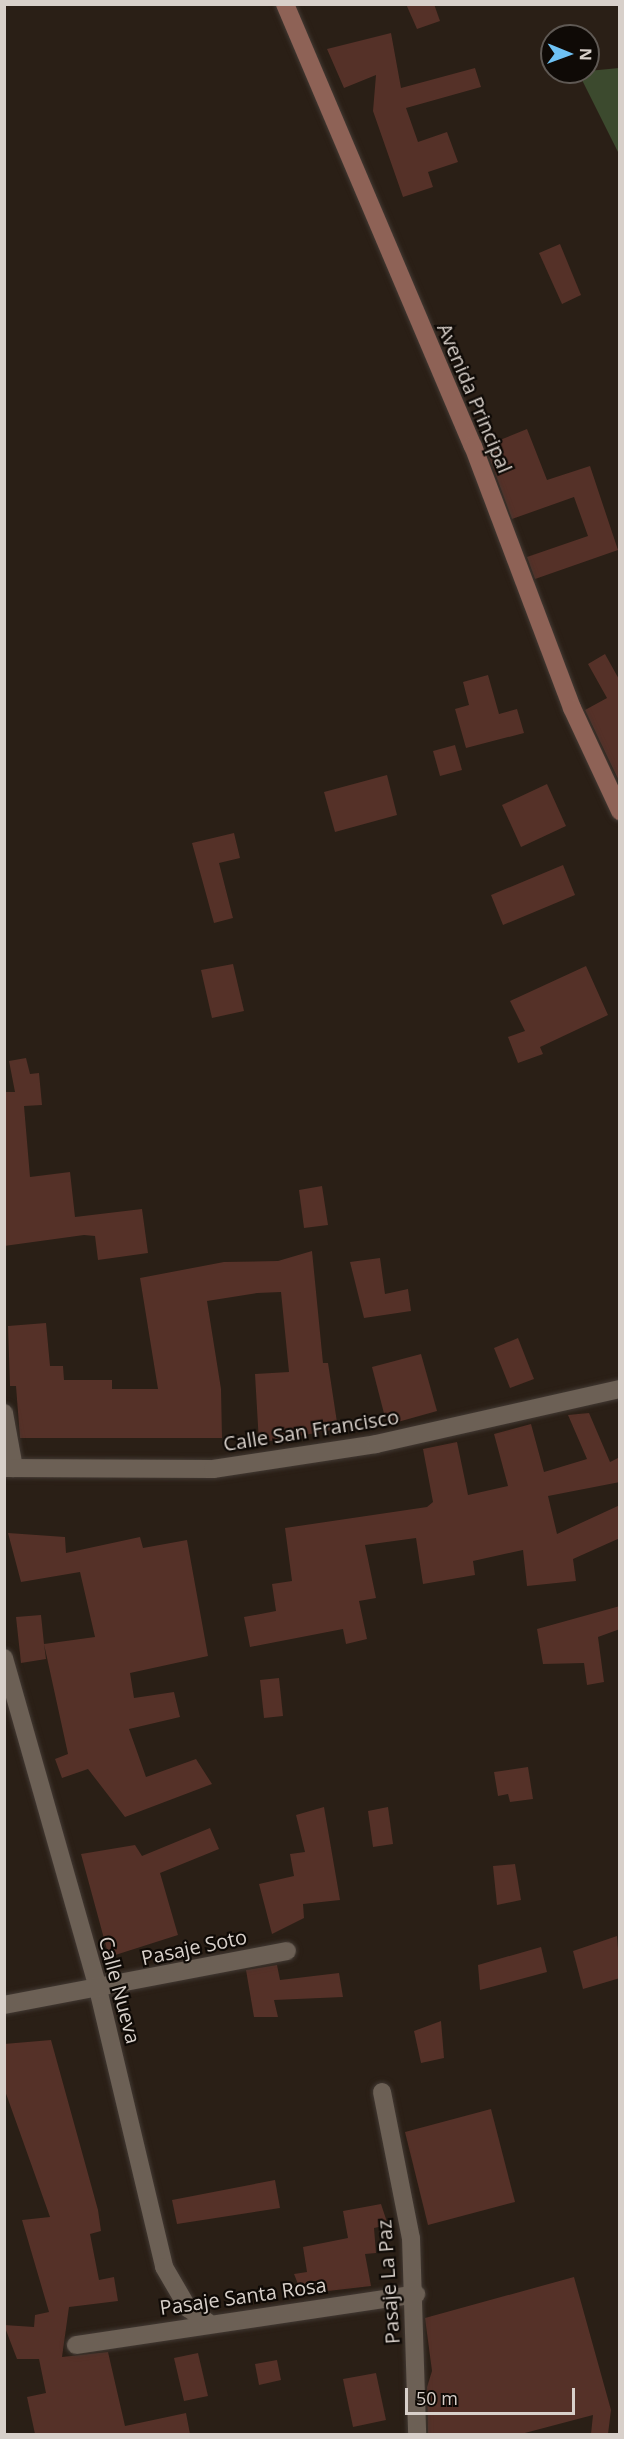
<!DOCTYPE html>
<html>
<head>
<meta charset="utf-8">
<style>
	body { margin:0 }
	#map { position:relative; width:624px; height:2439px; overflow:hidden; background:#2a1f16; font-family:"Open Sans",sans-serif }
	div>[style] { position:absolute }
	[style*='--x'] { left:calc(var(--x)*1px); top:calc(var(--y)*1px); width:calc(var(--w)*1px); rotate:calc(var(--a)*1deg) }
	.green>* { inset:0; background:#3c4a2e }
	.building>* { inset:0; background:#553128 }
	.roads { filter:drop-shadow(0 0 2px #423933) drop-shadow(0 0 2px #423933) }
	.street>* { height:18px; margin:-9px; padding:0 9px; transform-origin:9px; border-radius:9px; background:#6c6055 }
	.secondary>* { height:18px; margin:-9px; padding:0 9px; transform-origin:9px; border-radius:9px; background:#8e6256 }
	span { translate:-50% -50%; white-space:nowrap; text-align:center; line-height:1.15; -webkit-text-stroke:4.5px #0f0a06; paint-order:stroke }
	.street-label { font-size:20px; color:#d8d0ca }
	.frame { position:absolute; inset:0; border:6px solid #d8d0ca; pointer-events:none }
	.north { position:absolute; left:540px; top:24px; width:60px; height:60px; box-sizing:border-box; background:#0f0a06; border:2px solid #5f5954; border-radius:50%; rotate:91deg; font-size:16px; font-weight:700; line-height:24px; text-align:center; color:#d8d0ca }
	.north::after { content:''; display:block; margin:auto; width:21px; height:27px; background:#6fc2f4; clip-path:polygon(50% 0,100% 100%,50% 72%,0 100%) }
	.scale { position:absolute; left:405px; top:2388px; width:170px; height:27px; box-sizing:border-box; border:3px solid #d8d0ca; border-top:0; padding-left:8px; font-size:18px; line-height:21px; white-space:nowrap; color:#d8d0ca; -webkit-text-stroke:4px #0f0a06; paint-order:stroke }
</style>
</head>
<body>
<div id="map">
	<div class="green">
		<div style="clip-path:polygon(619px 68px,620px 68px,619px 154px,578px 72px)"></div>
	</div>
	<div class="building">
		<div style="clip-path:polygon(406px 4px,434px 4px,440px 21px,417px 29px)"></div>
		<div style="clip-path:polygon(391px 33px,401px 88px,475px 68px,481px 87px,406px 108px,418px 142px,447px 132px,458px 162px,428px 172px,433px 187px,403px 197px,373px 111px,376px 75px,344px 88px,327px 49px)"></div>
		<div style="clip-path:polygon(560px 244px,581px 295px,562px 304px,539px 253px)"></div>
		<div style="clip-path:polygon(527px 429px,547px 480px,590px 466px,618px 550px,535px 579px,527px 557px,588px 536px,574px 497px,512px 519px,485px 446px)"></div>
		<div style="clip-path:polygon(605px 654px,620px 681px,620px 783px,585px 710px,607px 698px,588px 664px)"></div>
		<div style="clip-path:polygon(488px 675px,499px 714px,517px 709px,524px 733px,466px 748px,455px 709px,469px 705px,463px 682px)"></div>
		<div style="clip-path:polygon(455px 745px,462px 770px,440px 776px,433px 751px)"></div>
		<div style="clip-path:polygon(387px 775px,397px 815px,335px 832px,324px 792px)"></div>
		<div style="clip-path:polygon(547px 784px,566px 826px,521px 847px,502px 805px)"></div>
		<div style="clip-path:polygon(234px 833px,240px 858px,219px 863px,233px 918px,214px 923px,192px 843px)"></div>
		<div style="clip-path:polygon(563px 865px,575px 895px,503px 925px,491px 895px)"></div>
		<div style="clip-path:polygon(233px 964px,244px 1011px,212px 1018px,201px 970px)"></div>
		<div style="clip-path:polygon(586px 966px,608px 1015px,540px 1047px,543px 1054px,518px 1063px,508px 1037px,525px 1031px,510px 1001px)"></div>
		<div style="clip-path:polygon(26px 1058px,30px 1074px,39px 1073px,42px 1105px,24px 1106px,30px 1177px,70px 1172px,75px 1217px,142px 1209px,148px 1253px,98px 1260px,95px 1236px,84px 1235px,4px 1246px,4px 1092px,15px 1092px,9px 1061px)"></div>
		<div style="clip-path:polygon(322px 1186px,328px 1225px,304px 1228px,299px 1190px)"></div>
		<div style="clip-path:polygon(312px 1251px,323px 1363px,328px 1363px,338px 1429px,259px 1443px,255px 1374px,289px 1372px,281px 1292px,257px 1293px,207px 1301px,221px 1389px,222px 1438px,20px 1438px,16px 1386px,10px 1386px,8px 1326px,46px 1323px,50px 1366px,63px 1366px,64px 1380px,112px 1380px,112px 1389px,158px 1389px,140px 1278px,224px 1262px,278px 1261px)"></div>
		<div style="clip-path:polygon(380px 1258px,385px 1294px,408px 1289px,411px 1311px,364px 1318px,350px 1262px)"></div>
		<div style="clip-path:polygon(518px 1338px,534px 1379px,510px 1388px,494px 1348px)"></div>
		<div style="clip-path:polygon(421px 1354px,437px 1411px,387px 1425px,372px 1367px)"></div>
		<div style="clip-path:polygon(589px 1413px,610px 1462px,620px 1457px,620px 1482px,548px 1496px,557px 1534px,620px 1505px,620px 1538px,573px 1559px,576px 1581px,527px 1586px,523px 1550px,473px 1561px,475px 1575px,423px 1584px,416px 1538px,365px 1545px,376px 1598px,359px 1601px,367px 1639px,346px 1644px,343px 1629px,250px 1647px,244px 1617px,276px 1611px,272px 1584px,292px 1581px,285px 1528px,427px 1507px,433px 1502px,423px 1449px,457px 1442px,468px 1495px,508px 1486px,494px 1434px,531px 1424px,544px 1472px,587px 1459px,568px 1415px)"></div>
		<div style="clip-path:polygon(8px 1533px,65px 1537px,66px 1553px,140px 1537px,143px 1548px,187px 1540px,208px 1656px,130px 1673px,134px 1698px,174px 1692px,180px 1717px,129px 1729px,146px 1777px,196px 1759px,212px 1784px,125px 1817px,88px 1769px,62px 1778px,55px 1759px,68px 1754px,44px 1644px,46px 1659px,21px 1663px,16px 1617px,41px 1615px,44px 1644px,95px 1637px,80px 1572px,21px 1582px)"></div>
		<div style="clip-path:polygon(620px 1606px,620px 1629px,598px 1637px,604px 1682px,587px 1685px,584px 1663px,543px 1664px,537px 1629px)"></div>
		<div style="clip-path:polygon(279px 1678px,283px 1716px,264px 1718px,260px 1680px)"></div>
		<div style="clip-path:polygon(528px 1767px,533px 1799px,510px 1802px,508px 1794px,498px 1796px,494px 1772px)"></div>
		<div style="clip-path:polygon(324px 1807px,340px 1900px,303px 1904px,304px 1918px,272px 1934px,259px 1884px,294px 1876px,290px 1854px,305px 1852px,296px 1815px)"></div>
		<div style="clip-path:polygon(388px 1807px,393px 1844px,373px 1847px,368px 1811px)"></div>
		<div style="clip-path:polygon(210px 1828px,219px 1849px,160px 1873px,178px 1935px,109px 1957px,81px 1854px,135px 1845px,142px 1856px)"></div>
		<div style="clip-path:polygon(515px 1864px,521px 1900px,497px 1905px,493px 1866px)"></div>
		<div style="clip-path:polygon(617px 1936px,620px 1978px,583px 1989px,573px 1951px)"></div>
		<div style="clip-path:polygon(541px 1947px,547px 1972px,480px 1990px,478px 1965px)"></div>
		<div style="clip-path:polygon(277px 1965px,280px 1980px,339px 1973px,343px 1997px,274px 2000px,278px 2017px,254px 2017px,246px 1970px)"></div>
		<div style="clip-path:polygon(441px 2021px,444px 2058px,421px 2063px,414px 2031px)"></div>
		<div style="clip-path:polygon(51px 2040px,98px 2210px,101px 2231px,90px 2234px,99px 2280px,114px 2277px,118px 2301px,69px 2307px,62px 2357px,108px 2352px,125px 2426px,186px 2413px,190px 2434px,35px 2434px,27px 2397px,46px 2393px,39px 2359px,17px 2359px,4px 2325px,34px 2327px,35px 2315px,49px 2312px,22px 2220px,50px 2217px,4px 2088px,4px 2044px)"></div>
		<div style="clip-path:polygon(491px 2109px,515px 2202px,428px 2225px,405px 2132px)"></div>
		<div style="clip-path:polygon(275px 2180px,280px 2208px,177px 2224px,172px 2200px)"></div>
		<div style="clip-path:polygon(381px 2204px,388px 2225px,374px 2228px,376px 2253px,365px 2254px,371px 2286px,302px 2294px,294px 2274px,307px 2272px,303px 2247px,348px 2238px,343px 2211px)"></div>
		<div style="clip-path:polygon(574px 2277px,611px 2410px,608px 2434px,591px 2434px,593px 2415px,521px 2434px,428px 2434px,427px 2387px,432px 2371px,425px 2318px)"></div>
		<div style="clip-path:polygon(198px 2353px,208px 2396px,184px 2401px,174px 2358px)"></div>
		<div style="clip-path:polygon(277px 2360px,281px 2380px,259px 2385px,255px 2364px)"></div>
		<div style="clip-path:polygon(376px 2373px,386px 2420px,353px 2427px,343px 2379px)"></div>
	</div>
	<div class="roads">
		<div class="street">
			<div style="--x:4;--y:1413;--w:56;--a:79.7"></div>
			<div style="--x:4;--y:1468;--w:209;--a:0.3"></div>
			<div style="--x:213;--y:1469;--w:165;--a:-8.7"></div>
			<div style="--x:376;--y:1444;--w:250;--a:-12.7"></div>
			<div style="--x:4;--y:1658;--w:344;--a:74.1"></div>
			<div style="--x:98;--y:1989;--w:286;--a:76.6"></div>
			<div style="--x:164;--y:2267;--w:48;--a:59.7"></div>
			<div style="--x:188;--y:2308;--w:24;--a:36"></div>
			<div style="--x:4;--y:2005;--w:288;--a:-10.8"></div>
			<div style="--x:382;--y:2092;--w:149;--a:78.8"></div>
			<div style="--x:411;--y:2238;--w:196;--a:88.2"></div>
			<div style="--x:76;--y:2345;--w:344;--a:-8.5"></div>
		</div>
		<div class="secondary">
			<div style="--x:285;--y:4;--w:480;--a:67"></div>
			<div style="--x:473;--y:446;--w:280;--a:69.3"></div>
			<div style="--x:572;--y:708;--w:114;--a:65"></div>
		</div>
	</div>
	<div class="street-label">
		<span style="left:475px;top:398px;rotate:67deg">Avenida Principal</span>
		<span style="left:311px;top:1430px;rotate:-9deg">Calle San Francisco</span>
		<span style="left:194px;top:1947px;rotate:-12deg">Pasaje Soto</span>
		<span style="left:120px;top:1990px;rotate:75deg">Calle Nueva</span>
		<span style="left:388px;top:2282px;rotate:-94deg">Pasaje La Paz</span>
		<span style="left:243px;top:2296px;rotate:-8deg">Pasaje Santa Rosa</span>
	</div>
	<div class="frame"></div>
	<div class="north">N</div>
	<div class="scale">50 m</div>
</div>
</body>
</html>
